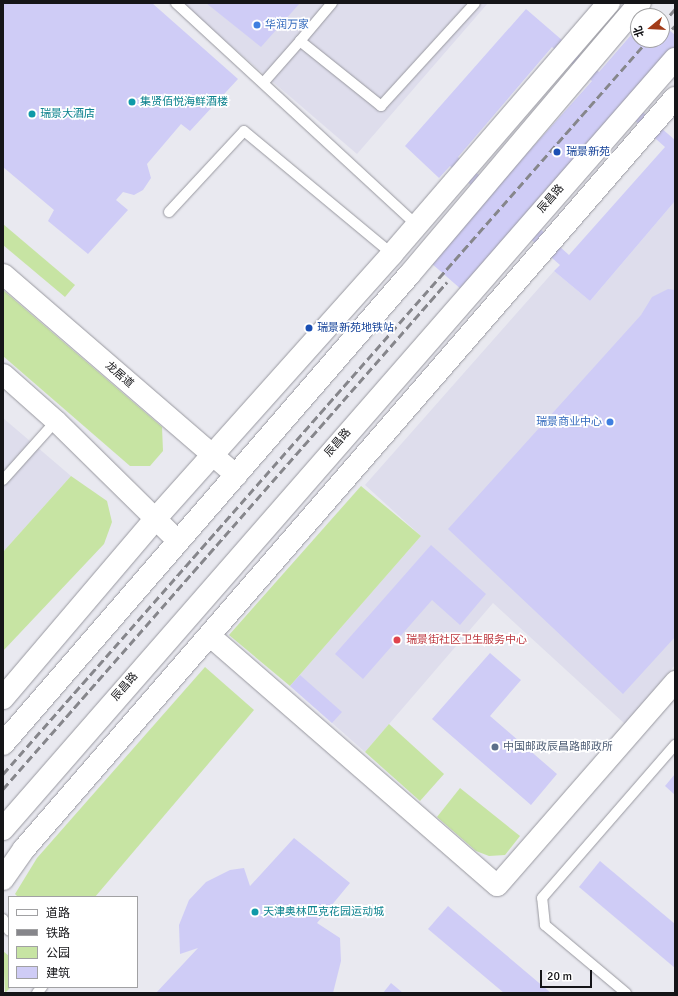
<!DOCTYPE html>
<html>
<head>
<meta charset="utf-8">
<style>
	body { margin:0 }
	#map { position:relative; width:678px; height:996px; overflow:hidden; background:#e9e9f0; font-family:Signika,"Noto Sans SC",sans-serif }
	div>[style] { position:absolute }
	[style*='--x'] { left:calc(var(--x)*1px); top:calc(var(--y)*1px); width:calc(var(--w)*1px); rotate:calc(var(--a)*1deg) }
	.built>* { inset:0; background:#deddec }
	.green>* { inset:0; background:#c7e4a3 }
	.building>* { inset:0; background:#cfccf6 }
	.roads { filter:drop-shadow(0 0 1px #98989f) drop-shadow(0 0 1px #98989f) }
	.service>* { height:10px; margin:-5px; padding:0 5px; transform-origin:5px; border-radius:5px; background:#fff }
	.minor>* { height:21px; margin:-10.5px; padding:0 10.5px; transform-origin:10.5px; border-radius:10.5px; background:#fff }
	.primary>* { height:22px; margin:-11px; padding:0 11px; transform-origin:11px; border-radius:11px; background:#fff }
	.rail>* { height:3px; margin-top:-1.5px; transform-origin:0; background:repeating-linear-gradient(90deg,#86868b 0 8px,transparent 0 12px) }
	.dots>* { width:11px; height:11px; translate:-50% -50%; box-sizing:border-box; border:2px solid #fff; border-radius:50% }
	span { translate:-50% -50%; white-space:nowrap; text-align:center; line-height:1.15; -webkit-text-stroke:3.5px #fff; paint-order:stroke }
	.shop-label { font-size:11px; color:#366cbe }
	.left { translate:0 -50%; text-align:left }
	.right { translate:-100% -50%; text-align:right }
	.culture-label { font-size:11px; color:#0d838f }
	.transit-label { font-size:11px; color:#164399 }
	.street-label { font-size:11px; color:#151518 }
	.health-label { font-size:11px; color:#be3a42 }
	.service-label { font-size:11px; color:#4e5e75 }
	.frame { position:absolute; inset:0; border:4px solid #151518; pointer-events:none }
	.legend { position:absolute; left:8px; top:896px; width:130px; height:92px; box-sizing:border-box; background:#fff; border:1px solid #a1a1a3; margin:0; padding:5px 7px; list-style:none; font-size:12px; color:#151518 }
	.legend li { display:flex; align-items:center; gap:8px; height:20px }
	.legend b { width:20px; border:1px solid #a1a1a3 }
	.north { position:absolute; left:630px; top:8px; width:40px; height:40px; box-sizing:border-box; background:#fff; border:1px solid #a1a1a3; border-radius:50%; rotate:252deg; font-size:11px; font-weight:700; line-height:16px; text-align:center; color:#151518 }
	.north::after { content:''; display:block; margin:auto; width:14px; height:18px; background:#a23b18; clip-path:polygon(50% 0,100% 100%,50% 72%,0 100%) }
	.scale { position:absolute; left:540px; top:970px; width:52px; height:18px; box-sizing:border-box; border:2px solid #151518; border-top:0; padding-left:5px; font-size:12px; line-height:14px; white-space:nowrap; color:#151518; -webkit-text-stroke:3px #fff; paint-order:stroke }
</style>
</head>
<body>
<div id="map">
	<div class="built">
		<div style="clip-path:polygon(181px 3px,488px 3px,357px 154px)"></div>
		<div style="clip-path:polygon(675px 201px,675px 665px,625px 724px,493px 603px,365px 752px,290px 686px,421px 536px,365px 485px,554px 271px,590px 301px)"></div>
		<div style="clip-path:polygon(3px 418px,71px 476px,3px 552px)"></div>
	</div>
	<div class="green">
		<div style="clip-path:polygon(3px 224px,75px 285px,65px 297px,3px 245px)"></div>
		<div style="clip-path:polygon(3px 290px,162px 427px,163px 451px,150px 466px,130px 466px,3px 356px)"></div>
		<div style="clip-path:polygon(71px 476px,107px 501px,112px 522px,104px 544px,3px 651px,3px 552px)"></div>
		<div style="clip-path:polygon(361px 486px,421px 536px,290px 686px,229px 635px)"></div>
		<div style="clip-path:polygon(205px 667px,254px 710px,95px 897px,18px 897px,15px 894px,37px 858px)"></div>
		<div style="clip-path:polygon(389px 724px,444px 774px,420px 801px,365px 752px)"></div>
		<div style="clip-path:polygon(460px 788px,520px 836px,505px 855px,489px 856px,476px 851px,437px 817px)"></div>
		<div style="clip-path:polygon(3px 951px,9px 956px,11px 987px,5px 993px)"></div>
	</div>
	<div class="building">
		<div style="clip-path:polygon(3px 3px,152px 3px,238px 79px,190px 131px,181px 124px,147px 164px,151px 178px,143px 190px,134px 195px,123px 192px,116px 200px,128px 210px,88px 254px,48px 221px,54px 210px,3px 167px)"></div>
		<div style="clip-path:polygon(206px 3px,300px 3px,261px 47px)"></div>
		<div style="clip-path:polygon(evenodd,526px 9px,599px 72px,638px 27px,638px 40px,662px 40px,662px 24px,675px 35px,675px 53px,632px 103px,675px 140px,675px 201px,590px 301px,554px 271px,560px 265px,518px 228px,462px 290px,431px 263px,486px 199px,450px 166px,439px 178px,405px 146px,526px 9px,552px 47px,592px 81px,495px 189px,458px 157px,552px 47px,526px 9px,623px 110px,665px 147px,569px 255px,528px 218px,623px 110px)"></div>
		<div style="clip-path:polygon(668px 289px,675px 290px,675px 637px,623px 694px,448px 529px,641px 315px,652px 297px)"></div>
		<div style="clip-path:polygon(431px 545px,486px 594px,460px 625px,432px 600px,363px 679px,335px 654px)"></div>
		<div style="clip-path:polygon(490px 653px,521px 680px,490px 716px,557px 774px,531px 805px,432px 719px)"></div>
		<div style="clip-path:polygon(300px 675px,342px 712px,332px 723px,290px 686px)"></div>
		<div style="clip-path:polygon(675px 774px,675px 795px,665px 786px)"></div>
		<div style="clip-path:polygon(294px 838px,350px 883px,317px 923px,340px 938px,341px 961px,333px 993px,156px 993px,198px 948px,180px 954px,179px 925px,189px 900px,206px 882px,230px 870px,244px 868px,250px 886px)"></div>
		<div style="clip-path:polygon(600px 861px,675px 924px,675px 968px,579px 887px)"></div>
		<div style="clip-path:polygon(448px 906px,551px 993px,504px 993px,428px 929px)"></div>
		<div style="clip-path:polygon(391px 983px,403px 993px,383px 993px)"></div>
	</div>
	<div class="roads">
		<div class="service">
			<div style="--x:176;--y:3;--w:328;--a:42.7"></div>
			<div style="--x:332;--y:3;--w:50;--a:130.1"></div>
			<div style="--x:300;--y:41;--w:104;--a:38.7"></div>
			<div style="--x:381;--y:106;--w:139;--a:-47.6"></div>
			<div style="--x:264;--y:82;--w:55;--a:-48.7"></div>
			<div style="--x:169;--y:212;--w:110;--a:-47.2"></div>
			<div style="--x:244;--y:131;--w:192;--a:39.7"></div>
			<div style="--x:3;--y:480;--w:79;--a:-48.1"></div>
			<div style="--x:3;--y:919;--w:13;--a:63"></div>
			<div style="--x:37;--y:993;--w:8;--a:-50"></div>
			<div style="--x:626;--y:993;--w:106;--a:-140"></div>
			<div style="--x:545;--y:925;--w:27;--a:-96"></div>
			<div style="--x:542;--y:898;--w:203;--a:-49"></div>
		</div>
		<div class="minor">
			<div style="--x:3;--y:274;--w:308;--a:40.8"></div>
			<div style="--x:3;--y:374;--w:71;--a:41.6"></div>
			<div style="--x:56;--y:421;--w:170;--a:44.5"></div>
			<div style="--x:209;--y:635;--w:381;--a:41"></div>
			<div style="--x:497;--y:885;--w:271;--a:-48.9"></div>
		</div>
		<div class="primary">
			<div style="--x:3;--y:698;--w:238;--a:-49.6"></div>
			<div style="--x:157;--y:517;--w:353;--a:-48.2"></div>
			<div style="--x:392;--y:254;--w:332;--a:-49.2"></div>
			<div style="--x:3;--y:744;--w:620;--a:-49.12"></div>
			<div style="--x:409;--y:275;--w:357;--a:-49.7"></div>
			<div style="--x:3;--y:829;--w:1022;--a:-48.89"></div>
			<div style="--x:3;--y:879;--w:37;--a:-55"></div>
			<div style="--x:24;--y:849;--w:994;--a:-49.08"></div>
		</div>
	</div>
	<div class="rail">
		<div style="--x:662;--y:24;--w:20;--a:-49"></div>
		<div style="--x:672;--y:29;--w:4;--a:-45"></div>
		<div style="--x:3;--y:774;--w:977;--a:-48.69"></div>
		<div style="--x:3;--y:789;--w:674;--a:-48.79"></div>
	</div>
	<div class="dots">
		<div style="left:257px;top:25px;background:#3f7fe0"></div>
		<div style="left:132px;top:102px;background:#0f9aa8"></div>
		<div style="left:32px;top:114px;background:#0f9aa8"></div>
		<div style="left:557px;top:152px;background:#1a4fb4"></div>
		<div style="left:309px;top:328px;background:#1a4fb4"></div>
		<div style="left:610px;top:422px;background:#3f7fe0"></div>
		<div style="left:397px;top:640px;background:#e0444e"></div>
		<div style="left:495px;top:747px;background:#5c6f8a"></div>
		<div style="left:255px;top:912px;background:#0f9aa8"></div>
	</div>
	<div class="shop-label">
		<span class="left" style="left:265px;top:25px">华润万家</span>
		<span class="right" style="left:602px;top:422px">瑞景商业中心</span>
	</div>
	<div class="culture-label">
		<span class="left" style="left:140px;top:102px">集贤佰悦海鲜酒楼</span>
		<span class="left" style="left:40px;top:114px">瑞景大酒店</span>
		<span class="left" style="left:263px;top:912px">天津奥林匹克花园运动城</span>
	</div>
	<div class="transit-label">
		<span class="left" style="left:566px;top:152px">瑞景新苑</span>
		<span class="left" style="left:317px;top:328px">瑞景新苑地铁站</span>
	</div>
	<div class="street-label">
		<span style="left:551px;top:199px;rotate:-49deg">辰昌路</span>
		<span style="left:119px;top:375px;rotate:41deg">龙居道</span>
		<span style="left:338px;top:443px;rotate:-49deg">辰昌路</span>
		<span style="left:125px;top:687px;rotate:-49deg">辰昌路</span>
	</div>
	<div class="health-label">
		<span class="left" style="left:406px;top:640px">瑞景街社区卫生服务中心</span>
	</div>
	<div class="service-label">
		<span class="left" style="left:503px;top:747px">中国邮政辰昌路邮政所</span>
	</div>
	<div class="frame"></div>
	<ul class="legend">
	<li><b style="height:5px;background:#fff"></b>道路</li>
	<li><b style="height:5px;background:#86868b"></b>铁路</li>
	<li><b style="height:11px;background:#c7e4a3"></b>公园</li>
	<li><b style="height:11px;background:#cfccf6"></b>建筑</li>
	</ul>
	<div class="north">北</div>
	<div class="scale">20 m</div>
</div>
</body>
</html>
